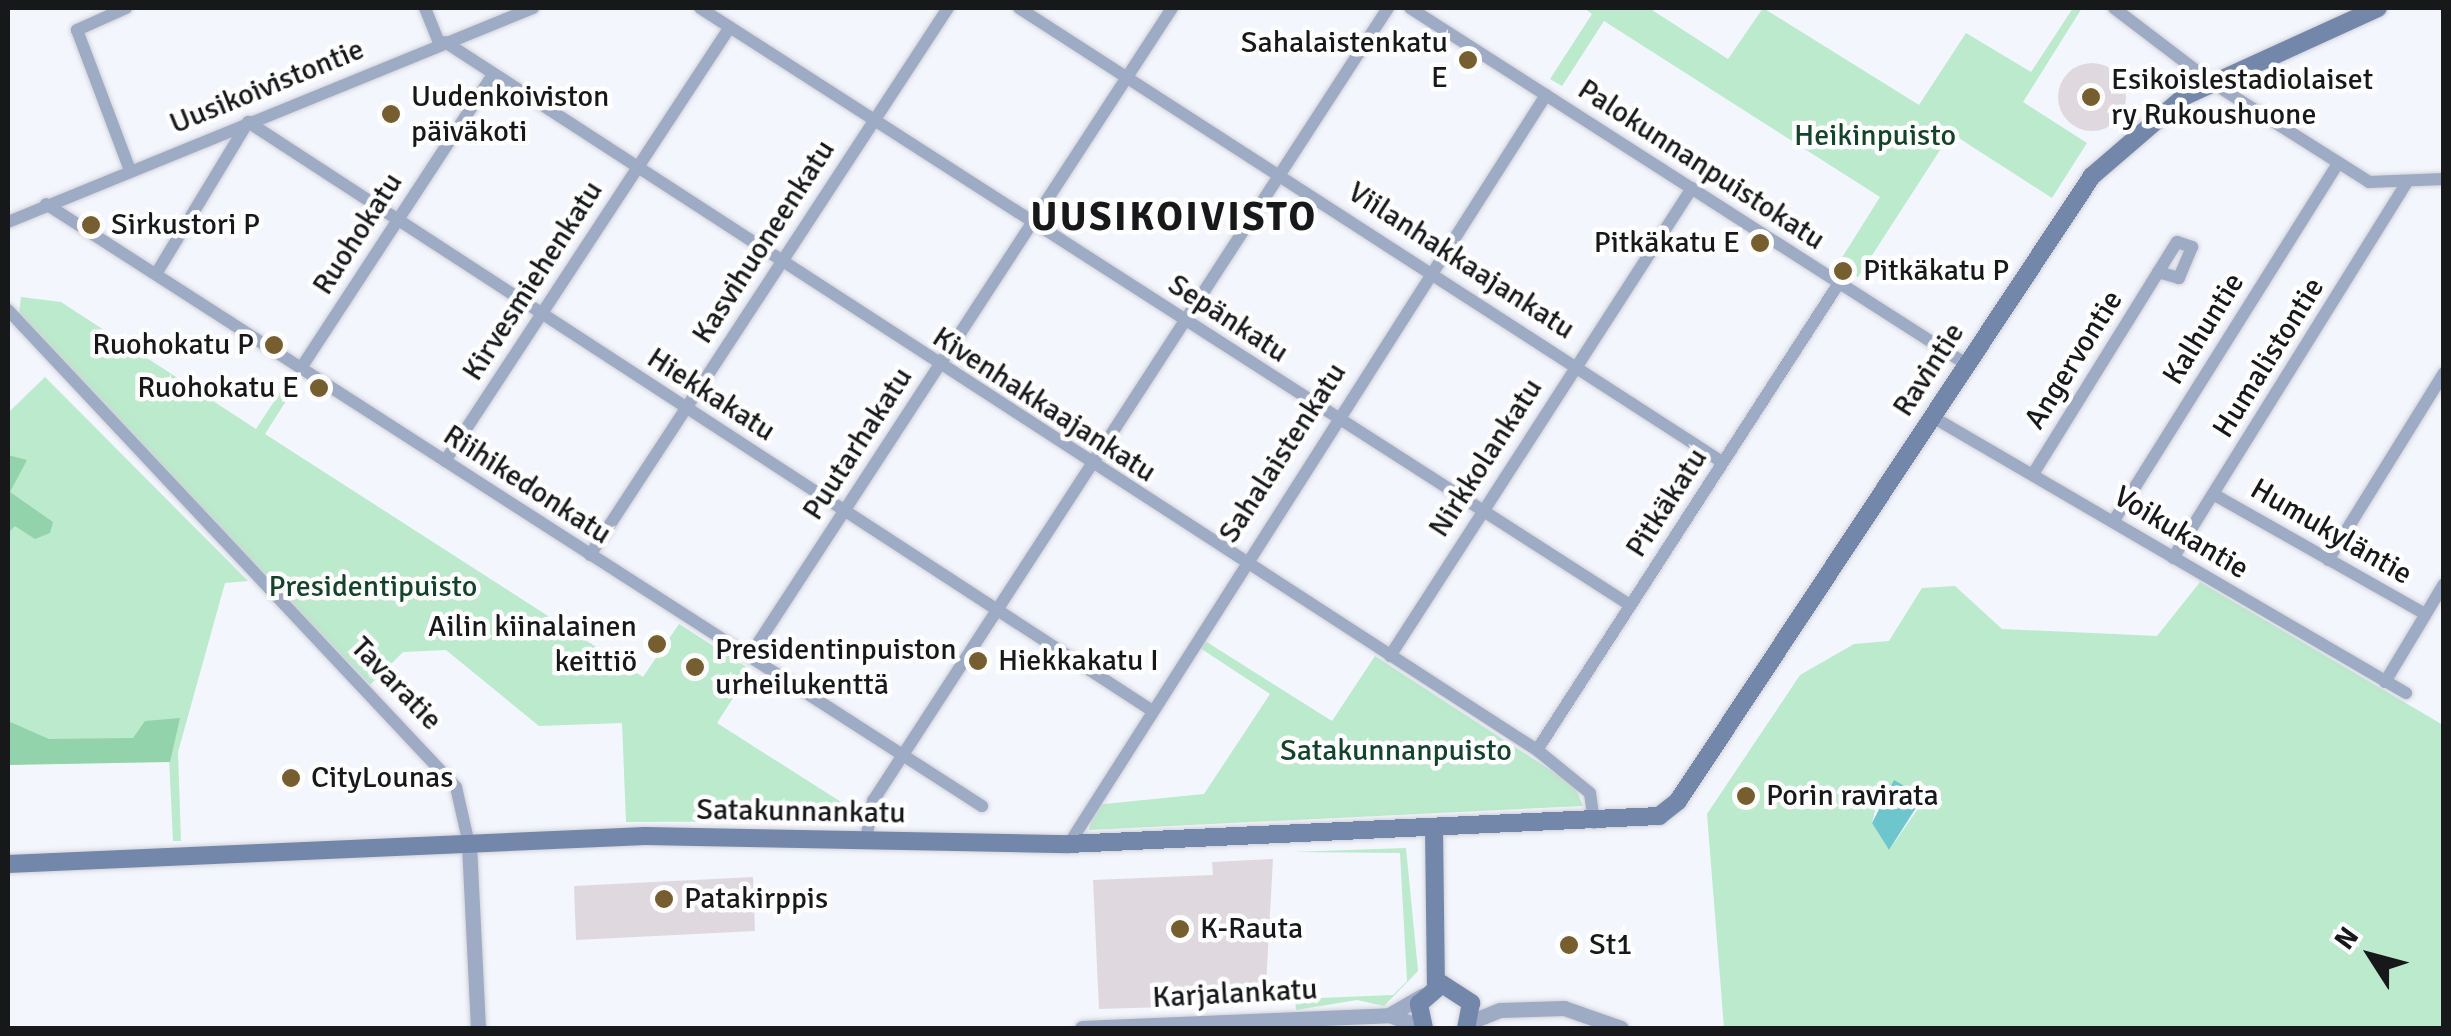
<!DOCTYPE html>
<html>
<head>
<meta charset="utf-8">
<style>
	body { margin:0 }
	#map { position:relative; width:2451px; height:1036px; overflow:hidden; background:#f4f6fd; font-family:Signika,sans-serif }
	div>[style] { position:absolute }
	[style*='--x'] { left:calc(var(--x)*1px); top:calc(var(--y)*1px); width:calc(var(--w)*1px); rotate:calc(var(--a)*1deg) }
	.green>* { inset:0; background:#bbeacc }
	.forest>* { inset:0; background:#92d3ab }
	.water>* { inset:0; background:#6cc6cc }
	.building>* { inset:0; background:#dfd9df }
	.round { border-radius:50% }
	.roads { filter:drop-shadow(0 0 2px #d1d2d9) drop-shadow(0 0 2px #d1d2d9) }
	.minor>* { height:12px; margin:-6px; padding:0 6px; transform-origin:6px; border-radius:6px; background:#9eabc4 }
	.tertiary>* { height:15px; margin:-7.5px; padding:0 7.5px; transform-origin:7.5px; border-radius:7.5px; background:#9eabc4 }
	.secondary>* { height:18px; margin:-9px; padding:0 9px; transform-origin:9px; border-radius:9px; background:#7387ab }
	.dots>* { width:28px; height:28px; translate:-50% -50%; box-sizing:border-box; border:5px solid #fff; border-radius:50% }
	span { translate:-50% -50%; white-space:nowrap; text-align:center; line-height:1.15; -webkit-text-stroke:9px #fff; paint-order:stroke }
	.poi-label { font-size:30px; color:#17181a }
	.right { translate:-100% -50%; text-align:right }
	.left { translate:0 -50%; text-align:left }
	.street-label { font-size:30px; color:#17181a }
	.park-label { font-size:30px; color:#11442a }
	.district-label { font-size:40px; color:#17181a; font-weight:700; letter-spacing:2.5px }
	.frame { position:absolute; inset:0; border:10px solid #17181a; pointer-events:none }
	.north { position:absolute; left:2321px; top:906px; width:100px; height:100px; -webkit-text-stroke:8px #fff; paint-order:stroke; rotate:306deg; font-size:28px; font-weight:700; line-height:40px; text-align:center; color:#17181a }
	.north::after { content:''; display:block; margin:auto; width:35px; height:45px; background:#17181a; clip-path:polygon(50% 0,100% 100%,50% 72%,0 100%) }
</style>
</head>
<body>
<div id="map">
	<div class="green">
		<div style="clip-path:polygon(1584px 8px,1649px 8px,1728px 59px,1763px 8px,1919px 105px,1966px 33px,2031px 72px,2073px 8px,2082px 8px,2023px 102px,2087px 143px,2052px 198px,1951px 133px,1858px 277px,1838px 264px,1880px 197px,1604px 21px,1562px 86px,1550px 79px,1592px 14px)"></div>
		<div style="clip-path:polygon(21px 297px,61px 302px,256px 429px,292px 374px,300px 379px,265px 434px,643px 677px,679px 624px,751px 670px,717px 723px,849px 807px,829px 821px,626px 822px,622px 723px,539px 726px,446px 650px,403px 652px,370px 685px,18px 321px)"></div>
		<div style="clip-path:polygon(45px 377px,248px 581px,225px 583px,178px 752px,181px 841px,173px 841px,169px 757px,8px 765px,8px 413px)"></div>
		<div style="clip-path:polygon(evenodd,2200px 582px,2443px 725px,2443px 1028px,1724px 1028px,1707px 814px,1800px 675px,1854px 644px,1889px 641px,1922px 588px,1955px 586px,2002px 629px,2157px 636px,2200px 582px,1923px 796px,1920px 806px,1889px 850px,1872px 823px,1877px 802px,1923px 796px)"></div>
		<div style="clip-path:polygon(1202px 639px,1332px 721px,1375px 656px,1575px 786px,1583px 806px,1089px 830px,1094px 805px,1204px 794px,1270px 694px,1197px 646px)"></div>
		<div style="clip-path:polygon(1406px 848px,1418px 971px,1384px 1006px,1357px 1000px,1296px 1010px,1295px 999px,1393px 995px,1407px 981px,1400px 853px,1292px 852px)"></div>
	</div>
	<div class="forest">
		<div style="clip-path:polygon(8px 455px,27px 460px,10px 492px,53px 522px,50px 533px,35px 539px,15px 526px,8px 533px)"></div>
		<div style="clip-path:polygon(180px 718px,170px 762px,8px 765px,8px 721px,49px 739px,133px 738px,145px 721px)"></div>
	</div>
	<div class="water">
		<div style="clip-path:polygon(1894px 780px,1923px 797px,1889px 850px,1872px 823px)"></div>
	</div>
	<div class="building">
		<div class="round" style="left:2058px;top:63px;width:68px;height:68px"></div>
		<div style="clip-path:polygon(1273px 859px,1266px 985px,1233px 987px,1234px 1005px,1099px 1009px,1093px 880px,1213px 875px,1212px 862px)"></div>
		<div style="clip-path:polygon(753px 877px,755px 931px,576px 940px,574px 886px)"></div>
	</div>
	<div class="roads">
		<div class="minor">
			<div style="--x:126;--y:8;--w:54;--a:155.8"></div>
			<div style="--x:77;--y:30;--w:150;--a:69.3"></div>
			<div style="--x:425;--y:8;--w:38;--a:68"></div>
			<div style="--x:700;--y:8;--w:1105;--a:32.7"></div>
			<div style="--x:1019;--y:8;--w:837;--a:32.85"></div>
			<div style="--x:1410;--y:8;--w:660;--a:32.63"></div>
			<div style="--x:2114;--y:8;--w:122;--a:37.3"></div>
			<div style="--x:2211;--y:82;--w:187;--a:32.3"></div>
			<div style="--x:2369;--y:182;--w:75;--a:-2.3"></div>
			<div style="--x:445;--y:42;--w:1301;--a:32.96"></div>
			<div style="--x:1537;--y:750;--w:68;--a:39.1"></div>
			<div style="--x:1590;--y:793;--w:30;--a:82"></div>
			<div style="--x:46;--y:204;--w:1113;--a:32.75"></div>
			<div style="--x:8;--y:222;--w:567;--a:-22.18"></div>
			<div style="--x:156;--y:274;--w:178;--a:-58.8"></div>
			<div style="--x:248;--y:122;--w:1074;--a:33.07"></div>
			<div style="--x:8;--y:310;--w:654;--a:46.8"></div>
			<div style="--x:456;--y:787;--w:58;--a:77.2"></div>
			<div style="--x:301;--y:368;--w:347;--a:-56.8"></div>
			<div style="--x:1931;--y:416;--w:550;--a:30.25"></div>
			<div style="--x:445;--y:461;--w:519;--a:-56.71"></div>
			<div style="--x:2033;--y:474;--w:273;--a:-58.2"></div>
			<div style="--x:2177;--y:242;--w:16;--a:18"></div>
			<div style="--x:2192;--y:247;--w:34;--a:113"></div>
			<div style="--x:2179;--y:278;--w:22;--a:-164"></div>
			<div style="--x:2213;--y:494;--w:244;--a:29.5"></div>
			<div style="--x:2113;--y:522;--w:424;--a:-57.9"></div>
			<div style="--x:590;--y:555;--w:654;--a:-56.8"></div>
			<div style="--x:2173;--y:558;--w:441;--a:-58.1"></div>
			<div style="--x:2328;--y:560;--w:220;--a:-58.2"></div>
			<div style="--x:1390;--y:656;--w:557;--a:-57.17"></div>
			<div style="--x:749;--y:657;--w:775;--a:-56.9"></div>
			<div style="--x:2385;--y:682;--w:114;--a:-59"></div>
			<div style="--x:1537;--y:750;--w:556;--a:-57.11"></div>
			<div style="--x:866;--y:840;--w:40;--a:-80"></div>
			<div style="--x:873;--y:801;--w:946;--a:-57"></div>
			<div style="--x:1069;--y:844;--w:888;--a:-57.51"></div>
		</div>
		<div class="tertiary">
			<div style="--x:469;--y:844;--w:184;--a:87.2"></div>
			<div style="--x:1389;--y:1015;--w:39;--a:-30"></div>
			<div style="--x:1470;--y:1022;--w:32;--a:-22"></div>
			<div style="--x:1500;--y:1010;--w:64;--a:-1.8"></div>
			<div style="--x:1564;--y:1008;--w:60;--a:19.3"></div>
			<div style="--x:1082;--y:1028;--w:307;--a:-2.4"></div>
			<div style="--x:1389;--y:1015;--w:37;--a:20"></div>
		</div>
		<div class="secondary">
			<div style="--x:1434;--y:827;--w:159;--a:89.3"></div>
			<div style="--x:8;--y:864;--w:638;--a:-2.52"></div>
			<div style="--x:645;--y:836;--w:424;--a:1.1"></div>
			<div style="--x:1069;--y:844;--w:591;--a:-2.72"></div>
			<div style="--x:1659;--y:816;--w:24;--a:-38"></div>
			<div style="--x:1678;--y:801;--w:750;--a:-56.48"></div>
			<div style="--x:2092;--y:176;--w:123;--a:-40.7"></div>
			<div style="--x:2185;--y:96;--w:212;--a:-24.5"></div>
			<div style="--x:1424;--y:1028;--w:25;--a:-102"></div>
			<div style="--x:1419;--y:1004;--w:30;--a:-41"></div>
			<div style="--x:1442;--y:984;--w:35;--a:33"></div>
			<div style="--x:1471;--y:1003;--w:25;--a:101"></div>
		</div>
	</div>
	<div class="dots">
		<div style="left:1468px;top:60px;background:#775e2f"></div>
		<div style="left:2091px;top:97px;background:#775e2f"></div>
		<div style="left:391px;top:114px;background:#775e2f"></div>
		<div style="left:91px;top:225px;background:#775e2f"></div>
		<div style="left:1760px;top:243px;background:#775e2f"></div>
		<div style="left:1843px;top:271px;background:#775e2f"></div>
		<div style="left:274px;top:345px;background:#775e2f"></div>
		<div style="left:319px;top:388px;background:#775e2f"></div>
		<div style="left:657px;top:644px;background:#775e2f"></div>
		<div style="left:978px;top:661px;background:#775e2f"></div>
		<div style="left:695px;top:667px;background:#775e2f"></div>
		<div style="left:291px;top:778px;background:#775e2f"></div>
		<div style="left:1746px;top:796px;background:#775e2f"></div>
		<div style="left:664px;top:899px;background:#775e2f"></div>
		<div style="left:1180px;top:929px;background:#775e2f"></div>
		<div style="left:1569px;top:945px;background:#775e2f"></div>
	</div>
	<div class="poi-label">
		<span class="right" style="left:1448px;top:60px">Sahalaistenkatu<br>E</span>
		<span class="left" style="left:2111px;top:97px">Esikoislestadiolaiset<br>ry Rukoushuone</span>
		<span class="left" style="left:411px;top:114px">Uudenkoiviston<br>päiväkoti</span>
		<span class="left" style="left:111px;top:225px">Sirkustori P</span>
		<span class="right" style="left:1740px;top:243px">Pitkäkatu E</span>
		<span class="left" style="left:1863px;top:271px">Pitkäkatu P</span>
		<span class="right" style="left:254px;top:345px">Ruohokatu P</span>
		<span class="right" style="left:299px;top:388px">Ruohokatu E</span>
		<span class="right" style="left:637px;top:644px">Ailin kiinalainen<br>keittiö</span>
		<span class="left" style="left:715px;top:667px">Presidentinpuiston<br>urheilukenttä</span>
		<span class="left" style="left:998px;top:661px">Hiekkakatu I</span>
		<span class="left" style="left:311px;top:778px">CityLounas</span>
		<span class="left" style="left:1766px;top:796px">Porin ravirata</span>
		<span class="left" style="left:684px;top:899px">Patakirppis</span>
		<span class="left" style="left:1200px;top:929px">K-Rauta</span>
		<span class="left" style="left:1589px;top:945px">St1</span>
	</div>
	<div class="street-label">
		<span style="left:267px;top:87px;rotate:-22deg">Uusikoivistontie</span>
		<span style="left:1701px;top:165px;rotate:33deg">Palokunnanpuistokatu</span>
		<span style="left:358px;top:234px;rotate:-57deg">Ruohokatu</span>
		<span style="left:764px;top:242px;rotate:-57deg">Kasvihuoneenkatu</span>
		<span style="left:1461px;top:261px;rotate:33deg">Viilanhakkaajankatu</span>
		<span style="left:533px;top:281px;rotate:-57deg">Kirvesmiehenkatu</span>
		<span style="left:1228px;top:319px;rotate:33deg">Sepänkatu</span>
		<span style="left:2204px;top:329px;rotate:-58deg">Kalhuntie</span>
		<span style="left:2269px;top:358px;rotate:-58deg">Humalistontie</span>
		<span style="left:2074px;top:360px;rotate:-58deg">Angervontie</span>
		<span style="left:1929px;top:370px;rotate:-57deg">Ravintie</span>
		<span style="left:711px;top:395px;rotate:33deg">Hiekkakatu</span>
		<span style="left:1044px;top:405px;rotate:33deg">Kivenhakkaajankatu</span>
		<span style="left:858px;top:444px;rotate:-57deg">Puutarhakatu</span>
		<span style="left:1283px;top:453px;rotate:-57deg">Sahalaistenkatu</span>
		<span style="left:1486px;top:458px;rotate:-57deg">Nirkkolankatu</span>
		<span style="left:527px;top:485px;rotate:33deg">Riihikedonkatu</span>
		<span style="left:1667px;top:503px;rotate:-57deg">Pitkäkatu</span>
		<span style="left:2331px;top:532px;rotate:30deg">Humukyläntie</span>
		<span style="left:2181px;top:533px;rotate:31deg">Voikukantie</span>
		<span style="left:396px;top:684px;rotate:46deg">Tavaratie</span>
		<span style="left:801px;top:812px;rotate:1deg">Satakunnankatu</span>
		<span style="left:1235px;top:994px;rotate:-3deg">Karjalankatu</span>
	</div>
	<div class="park-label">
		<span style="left:1875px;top:136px">Heikinpuisto</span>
		<span style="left:373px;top:587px">Presidentipuisto</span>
		<span style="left:1396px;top:751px">Satakunnanpuisto</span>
	</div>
	<div class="district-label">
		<span style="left:1174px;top:217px">UUSIKOIVISTO</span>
	</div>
	<div class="frame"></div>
	<div class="north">N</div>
</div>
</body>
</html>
